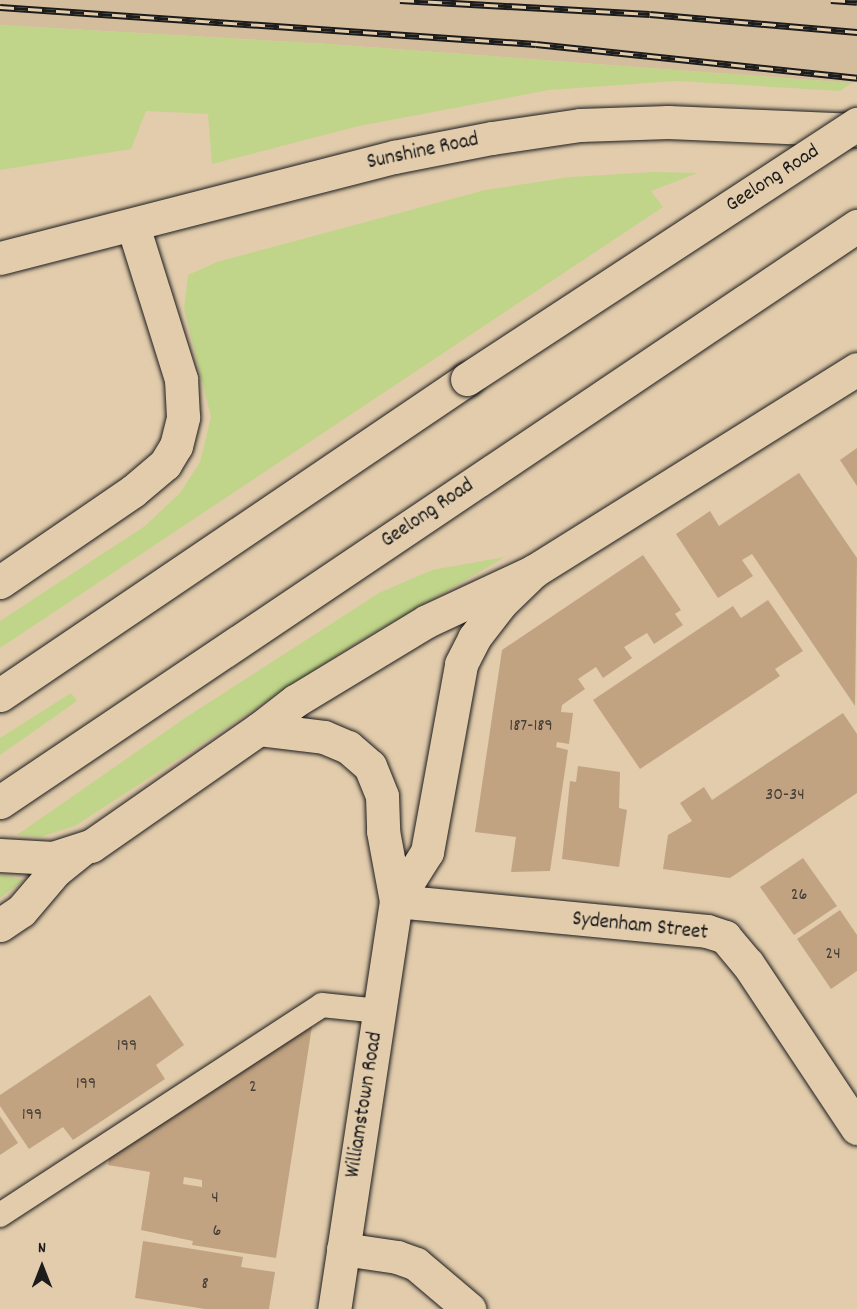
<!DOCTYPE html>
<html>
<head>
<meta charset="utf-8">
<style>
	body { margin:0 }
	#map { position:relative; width:857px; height:1309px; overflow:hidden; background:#e2ccac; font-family:Dekko,sans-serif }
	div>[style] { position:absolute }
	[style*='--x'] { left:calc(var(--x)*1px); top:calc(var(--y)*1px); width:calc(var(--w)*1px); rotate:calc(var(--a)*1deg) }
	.built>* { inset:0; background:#d4bd9c }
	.green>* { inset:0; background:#c1d58a }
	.building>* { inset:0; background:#c1a382 }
	.roads { filter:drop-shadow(0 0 2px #1c1c1c) drop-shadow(0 0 2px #1c1c1c) }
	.service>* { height:24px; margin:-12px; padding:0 12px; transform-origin:12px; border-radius:12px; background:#e2ccac }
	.minor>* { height:33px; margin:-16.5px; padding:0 16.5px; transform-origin:16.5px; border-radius:16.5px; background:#e2ccac }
	.tertiary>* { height:33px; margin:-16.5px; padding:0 16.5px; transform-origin:16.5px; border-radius:16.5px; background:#e2ccac }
	.primary>* { height:33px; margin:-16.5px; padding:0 16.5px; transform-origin:16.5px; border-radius:16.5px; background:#e2ccac }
	.trunk>* { height:33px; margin:-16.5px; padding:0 16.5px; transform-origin:16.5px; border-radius:16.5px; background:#e2ccac }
	.rail>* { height:7px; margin-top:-3.5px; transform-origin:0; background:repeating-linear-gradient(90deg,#e2ccac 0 14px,#1c1c1c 0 28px); box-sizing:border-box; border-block:2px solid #1c1c1c }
	.bridges { filter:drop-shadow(0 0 2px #1c1c1c) drop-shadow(0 0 2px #1c1c1c) }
	.trunk-bridge>* { height:33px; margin:-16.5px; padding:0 16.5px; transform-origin:16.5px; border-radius:16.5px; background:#e2ccac }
	span { translate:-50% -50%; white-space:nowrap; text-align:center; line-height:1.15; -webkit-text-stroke:4.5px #e2ccac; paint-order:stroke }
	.number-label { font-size:18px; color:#453e36 }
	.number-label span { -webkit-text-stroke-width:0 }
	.street-label { font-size:21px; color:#1c1c1c }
	.north { position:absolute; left:12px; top:1237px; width:60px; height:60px; -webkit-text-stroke:4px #e2ccac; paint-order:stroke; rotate:0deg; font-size:16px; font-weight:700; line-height:24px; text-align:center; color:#1c1c1c }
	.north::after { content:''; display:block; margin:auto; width:21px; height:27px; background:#1c1c1c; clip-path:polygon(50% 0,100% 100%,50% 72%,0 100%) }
</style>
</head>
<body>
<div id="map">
	<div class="built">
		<div style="clip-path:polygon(0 0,857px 0,857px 80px,852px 83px,327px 44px,0 25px)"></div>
	</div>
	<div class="green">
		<div style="clip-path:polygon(0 25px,327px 44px,852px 83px,840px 91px,677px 81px,549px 90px,359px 126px,212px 164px,208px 114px,146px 111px,131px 149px,0 170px)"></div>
		<div style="clip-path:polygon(654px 172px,698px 173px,651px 191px,663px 207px,0 648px,0 621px,145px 526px,180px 493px,200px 462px,211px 417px,184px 308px,188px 275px,217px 262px,485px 190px,570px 177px)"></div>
		<div style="clip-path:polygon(505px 557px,358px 642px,75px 826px,40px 837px,17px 835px,185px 718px,379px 593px,432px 570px)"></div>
		<div style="clip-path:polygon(71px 693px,77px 701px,0 755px,0 738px)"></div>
		<div style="clip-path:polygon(0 875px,11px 877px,24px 880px,0 898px)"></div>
	</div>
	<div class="building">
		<div style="clip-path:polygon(857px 448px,857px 486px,840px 460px)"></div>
		<div style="clip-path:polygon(799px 473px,857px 558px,855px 706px,752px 554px,742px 560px,753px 576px,718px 598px,676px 534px,710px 511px,719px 526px)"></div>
		<div style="clip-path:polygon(643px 555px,681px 610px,675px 614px,683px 625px,654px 644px,647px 633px,624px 647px,632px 658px,603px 678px,596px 667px,578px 679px,585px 689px,562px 705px,561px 712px,573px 713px,569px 744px,557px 742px,556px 747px,568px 750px,550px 871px,511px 872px,516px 837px,475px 832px,502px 650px)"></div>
		<div style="clip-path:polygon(768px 600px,803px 651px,775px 669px,780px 676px,640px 769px,593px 700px,733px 606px,741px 618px)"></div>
		<div style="clip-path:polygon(843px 713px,857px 734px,857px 793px,730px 878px,663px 869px,668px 835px,692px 821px,680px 803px,704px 787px,712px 800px)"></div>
		<div style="clip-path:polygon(578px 766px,620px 772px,619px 808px,627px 810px,619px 867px,562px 859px,570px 781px,576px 782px)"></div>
		<div style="clip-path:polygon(803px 858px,837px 906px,794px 935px,760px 887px)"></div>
		<div style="clip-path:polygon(840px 910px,857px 935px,857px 971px,831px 989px,797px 939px)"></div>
		<div style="clip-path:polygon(150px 995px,184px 1045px,156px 1065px,165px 1079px,73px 1140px,63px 1127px,29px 1149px,0 1106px,0 1095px)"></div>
		<div style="clip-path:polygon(evenodd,299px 1024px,312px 1026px,276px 1258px,192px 1245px,193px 1241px,141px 1230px,150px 1172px,108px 1165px,111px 1150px,299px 1024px,184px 1177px,202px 1180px,202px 1187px,183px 1184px,184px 1177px)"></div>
		<div style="clip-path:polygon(0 1116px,18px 1143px,0 1155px)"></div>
		<div style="clip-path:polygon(143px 1241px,243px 1257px,241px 1267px,275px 1272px,269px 1309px,205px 1309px,135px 1298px)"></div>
	</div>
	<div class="roads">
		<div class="service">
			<div style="--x:0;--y:1215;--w:384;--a:-33.1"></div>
			<div style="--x:322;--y:1005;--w:57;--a:6"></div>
		</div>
		<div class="minor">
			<div style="--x:0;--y:582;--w:161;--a:-34.4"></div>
			<div style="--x:133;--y:491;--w:42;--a:-40.2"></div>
			<div style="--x:165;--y:464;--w:21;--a:-59"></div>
			<div style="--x:176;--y:446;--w:30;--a:-76"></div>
			<div style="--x:183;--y:417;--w:38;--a:-93"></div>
			<div style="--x:181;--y:379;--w:160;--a:-107.4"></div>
			<div style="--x:259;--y:729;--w:46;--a:-37.9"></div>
			<div style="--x:295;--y:701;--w:154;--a:-31.2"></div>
			<div style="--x:427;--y:621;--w:118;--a:-25"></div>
			<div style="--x:396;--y:901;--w:312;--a:5.5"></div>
			<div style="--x:707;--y:931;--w:19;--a:18"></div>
			<div style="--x:725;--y:937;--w:35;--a:50"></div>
			<div style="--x:748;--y:964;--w:197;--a:56.4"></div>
			<div style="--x:0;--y:925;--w:25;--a:-34"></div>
			<div style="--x:21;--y:911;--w:52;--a:-49.6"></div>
			<div style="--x:55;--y:871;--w:32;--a:-39"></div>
		</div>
		<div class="tertiary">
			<div style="--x:0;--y:855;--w:53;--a:3.2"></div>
			<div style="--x:53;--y:858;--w:40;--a:-18"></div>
			<div style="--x:91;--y:846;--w:205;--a:-34.9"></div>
			<div style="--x:259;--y:729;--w:65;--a:7"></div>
			<div style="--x:324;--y:737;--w:26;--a:23"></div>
			<div style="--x:348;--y:747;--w:29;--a:41"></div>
			<div style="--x:370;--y:766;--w:32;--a:68"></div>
			<div style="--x:382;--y:796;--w:35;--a:88"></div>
			<div style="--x:383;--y:831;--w:71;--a:79.5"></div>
			<div style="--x:396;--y:901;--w:413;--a:98.6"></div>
			<div style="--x:396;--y:901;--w:58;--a:-57.7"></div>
			<div style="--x:427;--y:852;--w:191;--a:-79.7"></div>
			<div style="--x:461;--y:664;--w:29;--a:-63"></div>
			<div style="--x:474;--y:638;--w:44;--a:-52.4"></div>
			<div style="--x:501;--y:603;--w:46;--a:-44.1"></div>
			<div style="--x:534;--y:571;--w:381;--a:-32"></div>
			<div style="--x:343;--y:1249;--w:55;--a:8.4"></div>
			<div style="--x:397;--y:1257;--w:20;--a:20"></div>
			<div style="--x:416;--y:1264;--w:70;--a:40.3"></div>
		</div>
		<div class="primary">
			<div style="--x:0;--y:258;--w:407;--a:-14.4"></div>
			<div style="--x:394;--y:157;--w:100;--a:-11"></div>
			<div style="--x:492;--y:138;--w:89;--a:-8.4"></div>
			<div style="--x:580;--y:125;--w:88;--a:-2"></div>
			<div style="--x:668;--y:122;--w:189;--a:2.4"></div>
		</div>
		<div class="trunk">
			<div style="--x:0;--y:695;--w:564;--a:-34.08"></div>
			<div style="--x:0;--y:802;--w:1033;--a:-33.91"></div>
		</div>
	</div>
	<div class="rail">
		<div style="--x:400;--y:0;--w:250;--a:3.2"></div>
		<div style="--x:650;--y:14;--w:208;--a:5"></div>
		<div style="--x:831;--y:0;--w:26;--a:4"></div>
		<div style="--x:0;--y:7;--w:537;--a:3.95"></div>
		<div style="--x:536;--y:44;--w:323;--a:6"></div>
	</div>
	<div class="bridges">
		<div class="trunk-bridge">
			<div style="--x:467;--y:379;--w:466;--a:-33.2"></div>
		</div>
	</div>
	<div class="number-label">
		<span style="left:531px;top:727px">187-189</span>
		<span style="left:785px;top:796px">30-34</span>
		<span style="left:799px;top:896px">26</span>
		<span style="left:833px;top:955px">24</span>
		<span style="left:127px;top:1047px">199</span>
		<span style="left:86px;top:1085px">199</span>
		<span style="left:253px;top:1088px">2</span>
		<span style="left:32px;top:1116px">199</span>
		<span style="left:215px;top:1199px">4</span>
		<span style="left:217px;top:1232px">6</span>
		<span style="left:205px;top:1285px">8</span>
	</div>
	<div class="street-label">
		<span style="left:423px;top:152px;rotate:-12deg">Sunshine Road</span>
		<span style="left:773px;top:179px;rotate:-33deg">Geelong Road</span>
		<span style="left:428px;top:514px;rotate:-34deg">Geelong Road</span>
		<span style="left:640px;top:927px;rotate:6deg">Sydenham Street</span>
		<span style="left:365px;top:1105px;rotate:-81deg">Williamstown Road</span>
	</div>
	<div class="north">N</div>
</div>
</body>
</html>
